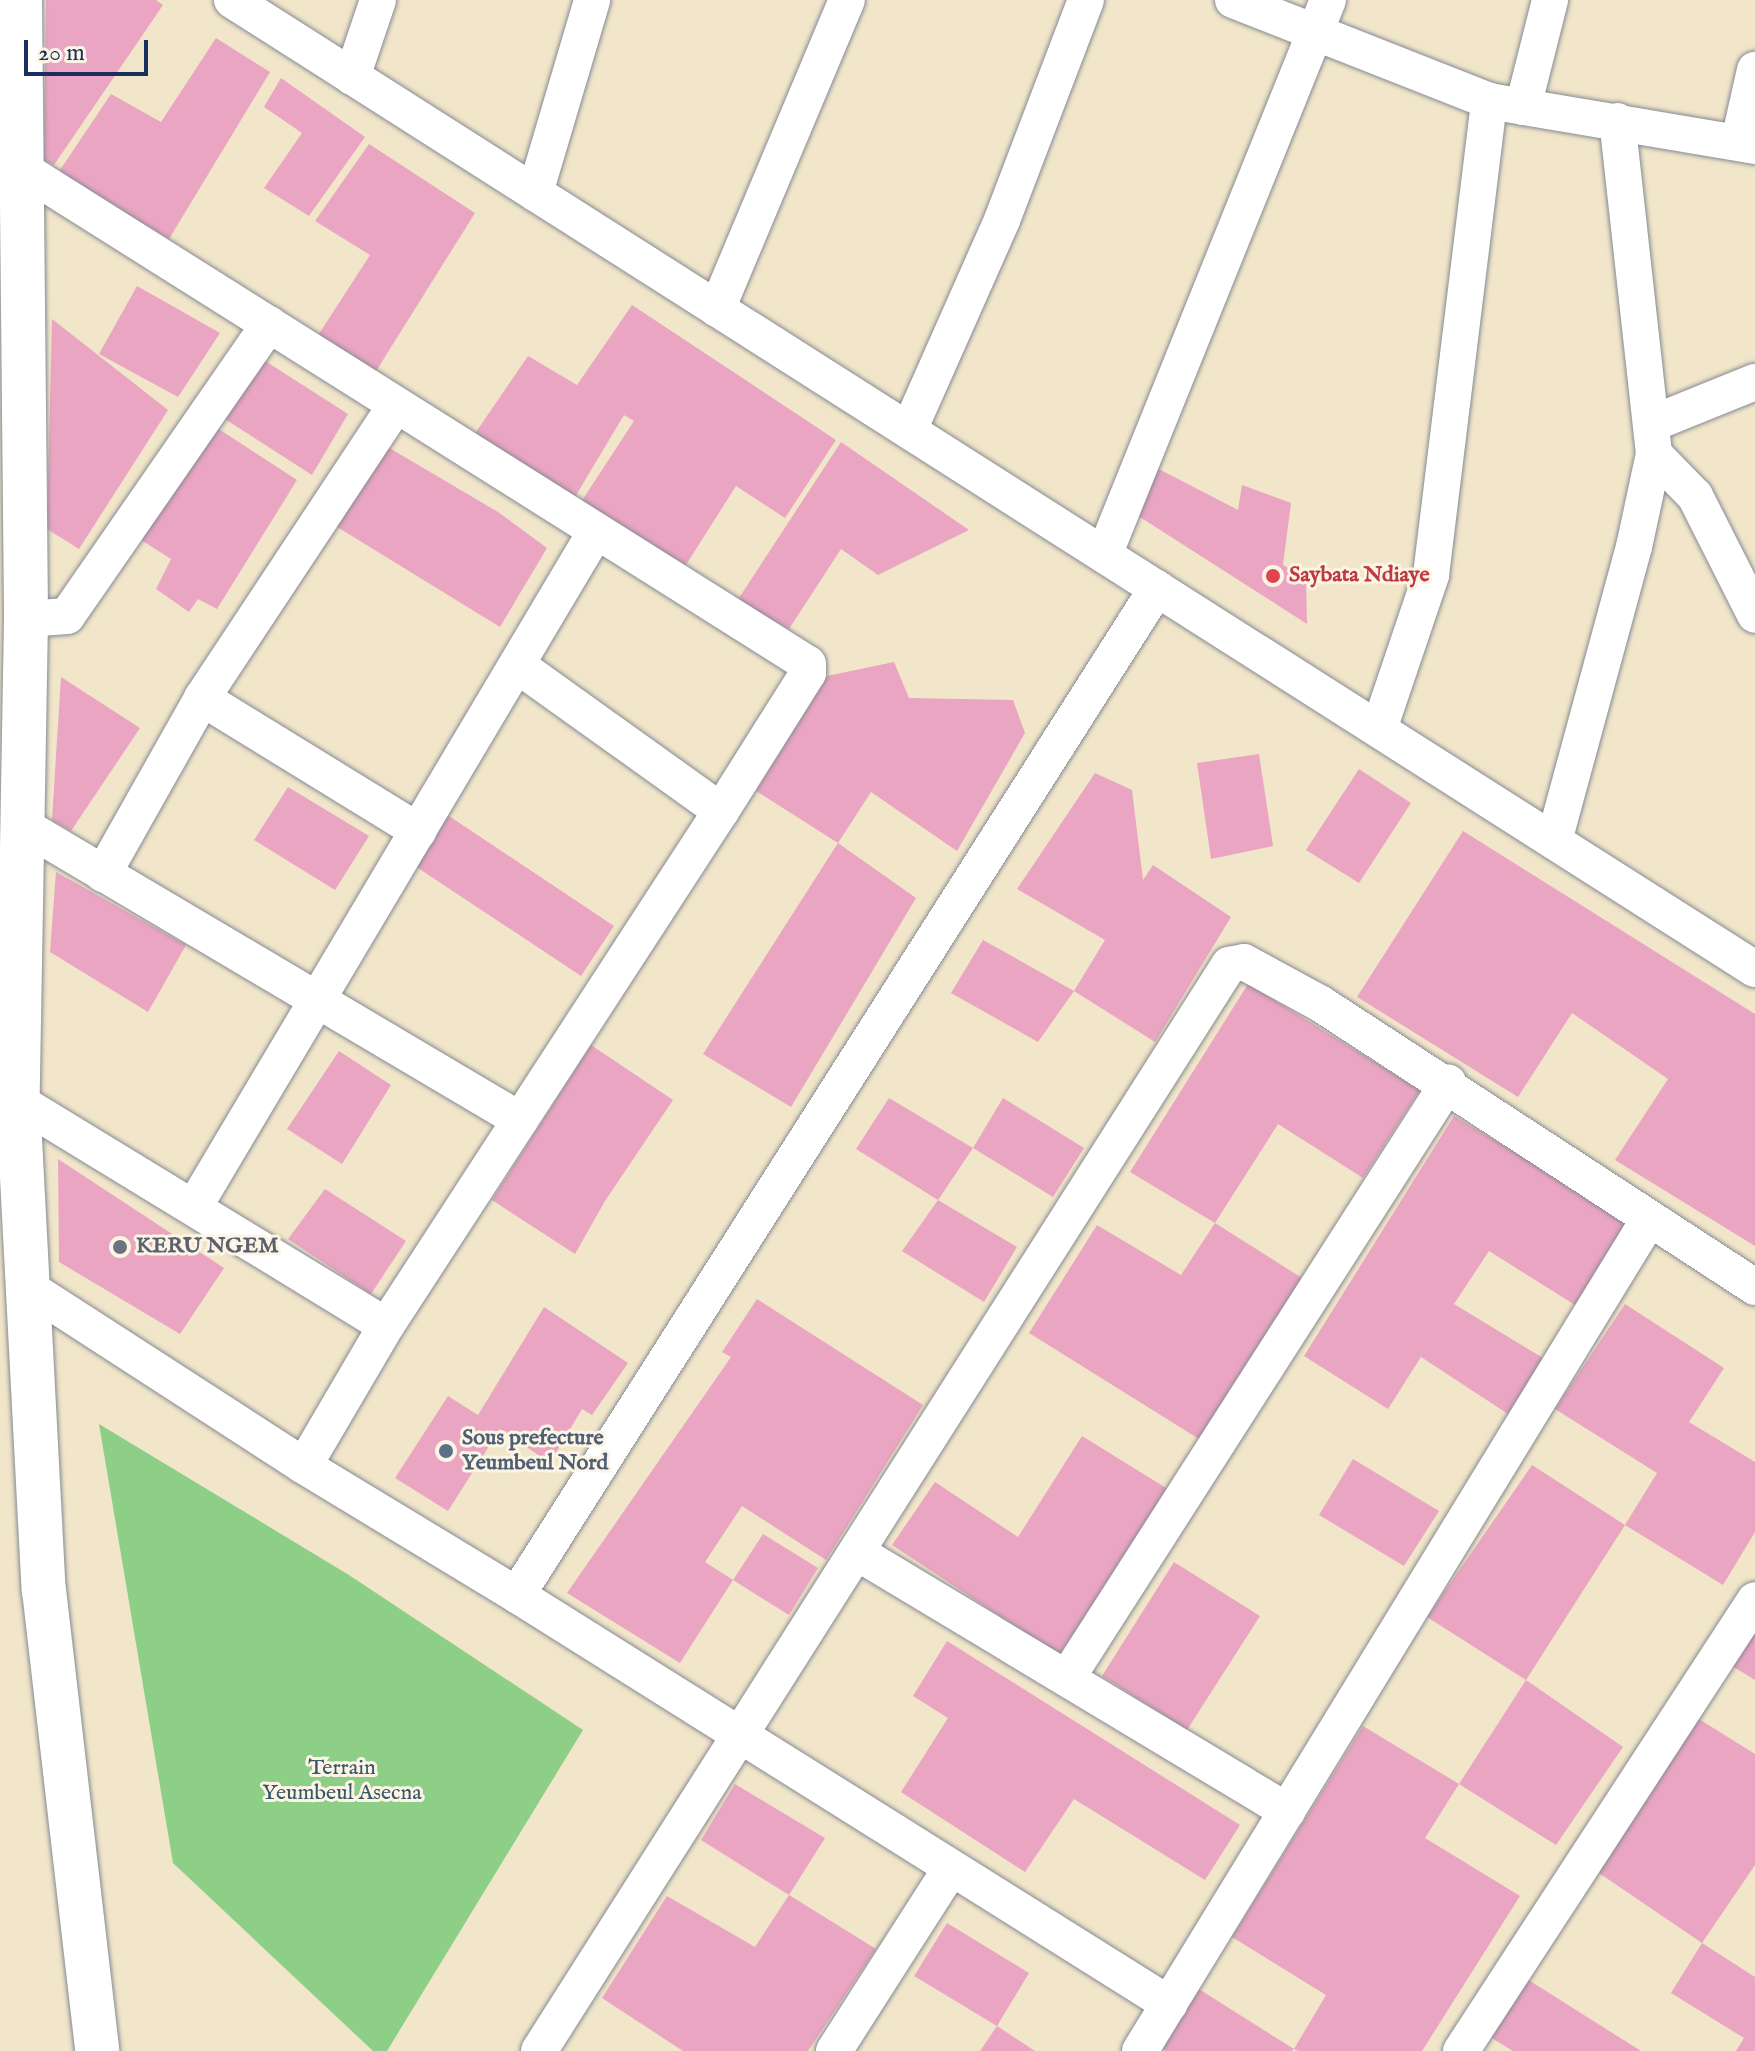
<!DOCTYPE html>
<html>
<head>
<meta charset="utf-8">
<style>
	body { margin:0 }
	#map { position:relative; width:1755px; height:2051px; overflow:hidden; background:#f1e6c9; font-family:"IM FELL English",serif }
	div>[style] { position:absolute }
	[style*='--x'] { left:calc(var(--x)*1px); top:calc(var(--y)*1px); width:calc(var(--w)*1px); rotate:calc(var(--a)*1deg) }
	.green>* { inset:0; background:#8ecf87 }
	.building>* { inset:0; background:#eaa5c2 }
	.roads { filter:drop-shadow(0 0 2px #868a94) drop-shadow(0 0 2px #868a94) }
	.street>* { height:36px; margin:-18px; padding:0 18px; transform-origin:18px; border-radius:18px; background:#fff }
	.secondary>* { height:44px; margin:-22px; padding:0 22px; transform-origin:22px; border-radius:22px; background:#fff }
	.dots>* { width:22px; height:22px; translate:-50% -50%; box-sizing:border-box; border:4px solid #fcf5e5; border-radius:50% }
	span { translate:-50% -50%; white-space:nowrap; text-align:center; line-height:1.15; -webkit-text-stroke:6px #fcf5e5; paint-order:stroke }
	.health-label { font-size:22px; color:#be3a42; font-weight:700 }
	.left { translate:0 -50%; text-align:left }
	.worship-label { font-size:22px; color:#5b616d; font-weight:700 }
	.service-label { font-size:22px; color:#4e5e75; font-weight:700 }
	.park-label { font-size:22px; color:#385768 }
	.scale { position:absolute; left:24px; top:40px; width:124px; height:36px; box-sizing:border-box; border:4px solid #1b2f5e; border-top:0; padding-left:10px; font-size:24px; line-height:28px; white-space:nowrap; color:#1b2f5e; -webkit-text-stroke:6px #fcf5e5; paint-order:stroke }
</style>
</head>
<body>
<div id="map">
	<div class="green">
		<div style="clip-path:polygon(99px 1424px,349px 1575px,583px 1730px,387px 2051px,373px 2051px,173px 1863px)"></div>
	</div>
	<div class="building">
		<div style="clip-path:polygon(46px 0,156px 0,163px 5px,54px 165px,44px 160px)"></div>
		<div style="clip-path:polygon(216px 38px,270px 72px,169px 239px,58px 173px,111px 94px,161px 122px)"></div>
		<div style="clip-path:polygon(281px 78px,365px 137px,309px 216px,264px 188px,302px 133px,264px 107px)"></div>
		<div style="clip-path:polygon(369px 144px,475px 213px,373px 376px,315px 340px,370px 255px,315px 221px)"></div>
		<div style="clip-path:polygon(137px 286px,220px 333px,178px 397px,99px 354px)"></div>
		<div style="clip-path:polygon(632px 305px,836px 440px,785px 518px,736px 486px,684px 568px,581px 502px,634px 421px,624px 415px,575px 497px,474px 435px,528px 356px,577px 385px)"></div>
		<div style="clip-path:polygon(52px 319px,168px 410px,79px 549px,47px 529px)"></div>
		<div style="clip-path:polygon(262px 359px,348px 414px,312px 475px,220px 416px)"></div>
		<div style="clip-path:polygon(217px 428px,297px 480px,217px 609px,198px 599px,189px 612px,156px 589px,171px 559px,141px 540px)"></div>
		<div style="clip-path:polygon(841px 442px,969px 530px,878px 575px,841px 549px,789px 629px,737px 601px)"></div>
		<div style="clip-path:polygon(386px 446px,498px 512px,547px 548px,500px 627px,334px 525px)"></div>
		<div style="clip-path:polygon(1153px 466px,1238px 510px,1242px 485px,1291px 503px,1283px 565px,1306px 578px,1307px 624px,1132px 512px)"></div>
		<div style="clip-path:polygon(894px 662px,909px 698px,1013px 700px,1025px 733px,957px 851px,871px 792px,838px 843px,916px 898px,791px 1107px,703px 1054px,838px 843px,756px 791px,827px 676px)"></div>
		<div style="clip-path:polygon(61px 677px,140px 728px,71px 831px,52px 820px)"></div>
		<div style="clip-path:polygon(1259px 754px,1273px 846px,1211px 859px,1197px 763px)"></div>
		<div style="clip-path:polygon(1359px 769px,1411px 803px,1359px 883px,1306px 850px)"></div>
		<div style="clip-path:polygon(1095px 773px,1132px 790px,1143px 880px,1153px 865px,1231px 917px,1155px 1042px,1074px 991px,1038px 1042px,951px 993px,983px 940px,1074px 991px,1105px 940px,1017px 889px)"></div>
		<div style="clip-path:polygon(288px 787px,369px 836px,335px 890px,254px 840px)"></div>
		<div style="clip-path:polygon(446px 814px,614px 926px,581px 976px,412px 864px)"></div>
		<div style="clip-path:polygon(1463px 831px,1755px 1014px,1755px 1246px,1615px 1160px,1668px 1079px,1572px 1013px,1518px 1097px,1357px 997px)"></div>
		<div style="clip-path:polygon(56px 872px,186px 945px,148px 1012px,50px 952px)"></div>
		<div style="clip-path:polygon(1248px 984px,1420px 1090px,1363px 1178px,1278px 1124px,1215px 1223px,1302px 1278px,1199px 1439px,1029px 1333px,1097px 1225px,1181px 1275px,1215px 1223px,1130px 1172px)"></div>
		<div style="clip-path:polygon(591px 1045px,673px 1100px,605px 1201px,575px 1254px,492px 1200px)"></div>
		<div style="clip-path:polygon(339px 1051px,391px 1085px,342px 1164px,287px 1129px)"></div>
		<div style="clip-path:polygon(889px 1098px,973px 1148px,938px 1200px,856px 1149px)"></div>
		<div style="clip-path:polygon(1003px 1098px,1084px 1148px,1053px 1197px,973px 1148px)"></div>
		<div style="clip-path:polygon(1454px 1116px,1630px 1221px,1575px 1305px,1489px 1251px,1454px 1304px,1543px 1358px,1508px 1414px,1421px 1357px,1388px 1409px,1304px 1356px)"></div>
		<div style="clip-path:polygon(58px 1159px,224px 1268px,180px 1334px,59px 1262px)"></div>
		<div style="clip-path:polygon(325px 1189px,406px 1241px,371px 1294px,288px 1239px)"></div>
		<div style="clip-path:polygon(938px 1200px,1017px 1247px,984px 1302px,902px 1251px)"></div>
		<div style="clip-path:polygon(757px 1299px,923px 1405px,826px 1560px,742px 1506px,705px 1562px,733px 1580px,680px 1663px,567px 1593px,731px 1357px,722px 1352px)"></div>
		<div style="clip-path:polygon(1625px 1304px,1724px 1368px,1689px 1422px,1755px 1462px,1755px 1532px,1723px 1585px,1625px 1525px,1657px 1473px,1555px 1409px)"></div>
		<div style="clip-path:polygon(544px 1307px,628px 1363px,592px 1415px,582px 1409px,550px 1463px,500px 1429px,448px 1511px,395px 1478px,448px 1396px,478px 1415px)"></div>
		<div style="clip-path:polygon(1082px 1436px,1171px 1491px,1059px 1655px,892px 1545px,935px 1482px,1018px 1537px)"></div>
		<div style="clip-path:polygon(1353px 1459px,1439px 1511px,1404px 1566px,1319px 1515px)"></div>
		<div style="clip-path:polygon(1532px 1465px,1625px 1525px,1526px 1680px,1427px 1617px)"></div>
		<div style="clip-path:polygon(763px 1534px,818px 1568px,789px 1615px,733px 1580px)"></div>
		<div style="clip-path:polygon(1174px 1562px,1260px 1616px,1187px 1730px,1102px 1676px)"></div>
		<div style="clip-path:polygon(1755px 1628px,1755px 1680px,1732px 1666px)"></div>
		<div style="clip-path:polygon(947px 1641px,1240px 1825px,1205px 1880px,1074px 1799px,1025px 1872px,901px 1792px,948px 1718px,913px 1696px)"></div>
		<div style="clip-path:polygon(1526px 1680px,1623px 1747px,1556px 1845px,1459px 1784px)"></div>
		<div style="clip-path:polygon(1699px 1719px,1755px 1754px,1755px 1865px,1702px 1943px,1596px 1871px)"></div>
		<div style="clip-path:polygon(1363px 1726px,1459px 1784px,1425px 1838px,1520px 1896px,1422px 2051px,1298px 2051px,1294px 2049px,1326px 1995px,1232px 1937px)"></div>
		<div style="clip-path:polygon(735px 1784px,825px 1838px,789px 1895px,701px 1840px)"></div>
		<div style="clip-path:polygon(789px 1895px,876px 1949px,808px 2051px,683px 2051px,602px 1998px,667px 1896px,755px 1947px)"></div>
		<div style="clip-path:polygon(947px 1923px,1029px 1973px,997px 2026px,914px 1976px)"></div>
		<div style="clip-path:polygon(1702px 1943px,1755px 1977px,1755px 2051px,1736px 2051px,1744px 2038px,1671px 1993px)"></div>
		<div style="clip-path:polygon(1527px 1979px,1641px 2051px,1513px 2051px,1490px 2037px)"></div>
		<div style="clip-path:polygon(1194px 1986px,1294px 2049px,1292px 2051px,1166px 2051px,1156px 2044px)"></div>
		<div style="clip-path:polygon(997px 2026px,1035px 2051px,980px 2051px)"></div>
	</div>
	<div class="roads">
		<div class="street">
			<div style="--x:232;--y:0;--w:1805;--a:32.47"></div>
			<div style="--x:1233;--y:0;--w:275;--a:21.5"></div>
			<div style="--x:1489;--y:101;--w:270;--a:9.6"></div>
			<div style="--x:352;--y:77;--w:81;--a:-71.3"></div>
			<div style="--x:1523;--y:107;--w:110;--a:-75.8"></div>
			<div style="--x:1739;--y:141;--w:73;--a:-77.3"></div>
			<div style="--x:19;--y:167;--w:932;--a:32.21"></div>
			<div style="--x:808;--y:664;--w:9;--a:90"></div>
			<div style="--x:808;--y:673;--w:163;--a:122.2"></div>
			<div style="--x:721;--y:811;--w:614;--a:123.04"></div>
			<div style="--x:386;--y:1326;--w:162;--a:120.4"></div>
			<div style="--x:535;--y:193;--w:201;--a:-73.5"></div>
			<div style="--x:717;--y:309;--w:335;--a:-67.2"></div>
			<div style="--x:1651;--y:424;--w:112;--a:-22"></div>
			<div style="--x:909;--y:430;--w:230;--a:-66.1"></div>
			<div style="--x:1002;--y:220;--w:235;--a:-69.1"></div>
			<div style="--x:1654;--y:454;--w:59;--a:45.7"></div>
			<div style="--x:1695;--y:496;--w:133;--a:63.2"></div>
			<div style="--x:1104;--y:555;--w:598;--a:-68.02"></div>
			<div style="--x:26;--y:619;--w:41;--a:-4.2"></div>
			<div style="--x:67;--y:616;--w:355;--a:-55.3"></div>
			<div style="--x:517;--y:665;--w:251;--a:35.6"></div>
			<div style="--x:202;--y:698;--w:254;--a:31.6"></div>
			<div style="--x:1379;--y:729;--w:163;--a:-71.3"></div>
			<div style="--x:1431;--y:575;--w:478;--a:-83"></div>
			<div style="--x:22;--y:825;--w:579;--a:30.64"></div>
			<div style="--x:1554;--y:841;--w:305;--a:-74.8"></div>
			<div style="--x:1634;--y:547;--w:95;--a:-77.9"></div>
			<div style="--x:1654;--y:454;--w:335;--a:-96.3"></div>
			<div style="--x:103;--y:874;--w:202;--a:-60.6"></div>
			<div style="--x:202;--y:698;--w:351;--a:-56.5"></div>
			<div style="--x:18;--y:1101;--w:431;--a:31.4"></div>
			<div style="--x:194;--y:1207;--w:786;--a:-59.26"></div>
			<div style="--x:26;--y:1286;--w:331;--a:32.9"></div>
			<div style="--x:304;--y:1466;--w:249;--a:31.2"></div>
			<div style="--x:517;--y:1595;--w:770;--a:32.1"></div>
			<div style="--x:858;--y:1553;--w:501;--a:31.02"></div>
			<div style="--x:517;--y:1595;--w:1193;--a:-57.56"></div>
			<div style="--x:1067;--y:1678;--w:707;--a:-57.37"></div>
			<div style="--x:539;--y:2051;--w:1287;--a:-57.57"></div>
			<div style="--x:1229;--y:965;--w:15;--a:-11"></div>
			<div style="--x:1244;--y:962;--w:88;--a:28.6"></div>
			<div style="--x:1321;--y:1004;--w:518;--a:33.11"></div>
			<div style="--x:834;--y:2051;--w:217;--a:-57.4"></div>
			<div style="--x:1140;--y:2051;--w:975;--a:-58.54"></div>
			<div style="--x:1461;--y:2051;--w:538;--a:-56.9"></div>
		</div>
		<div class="secondary">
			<div style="--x:20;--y:0;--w:619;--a:89.44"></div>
			<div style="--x:26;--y:619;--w:482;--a:91"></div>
			<div style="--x:18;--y:1101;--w:490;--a:87"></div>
			<div style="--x:44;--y:1590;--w:464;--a:83.4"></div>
		</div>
	</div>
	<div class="dots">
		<div style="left:1273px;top:576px;background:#e0444e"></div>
		<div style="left:120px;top:1247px;background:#6b7280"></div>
		<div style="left:446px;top:1451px;background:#5c6f8a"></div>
	</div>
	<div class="health-label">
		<span class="left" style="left:1289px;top:576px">Saybata Ndiaye</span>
	</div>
	<div class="worship-label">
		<span class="left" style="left:136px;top:1247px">KERU NGEM</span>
	</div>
	<div class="service-label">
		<span class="left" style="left:462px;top:1451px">Sous prefecture<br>Yeumbeul Nord</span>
	</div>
	<div class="park-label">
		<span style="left:342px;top:1781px">Terrain<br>Yeumbeul Asecna</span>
	</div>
	<div class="scale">20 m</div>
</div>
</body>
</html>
